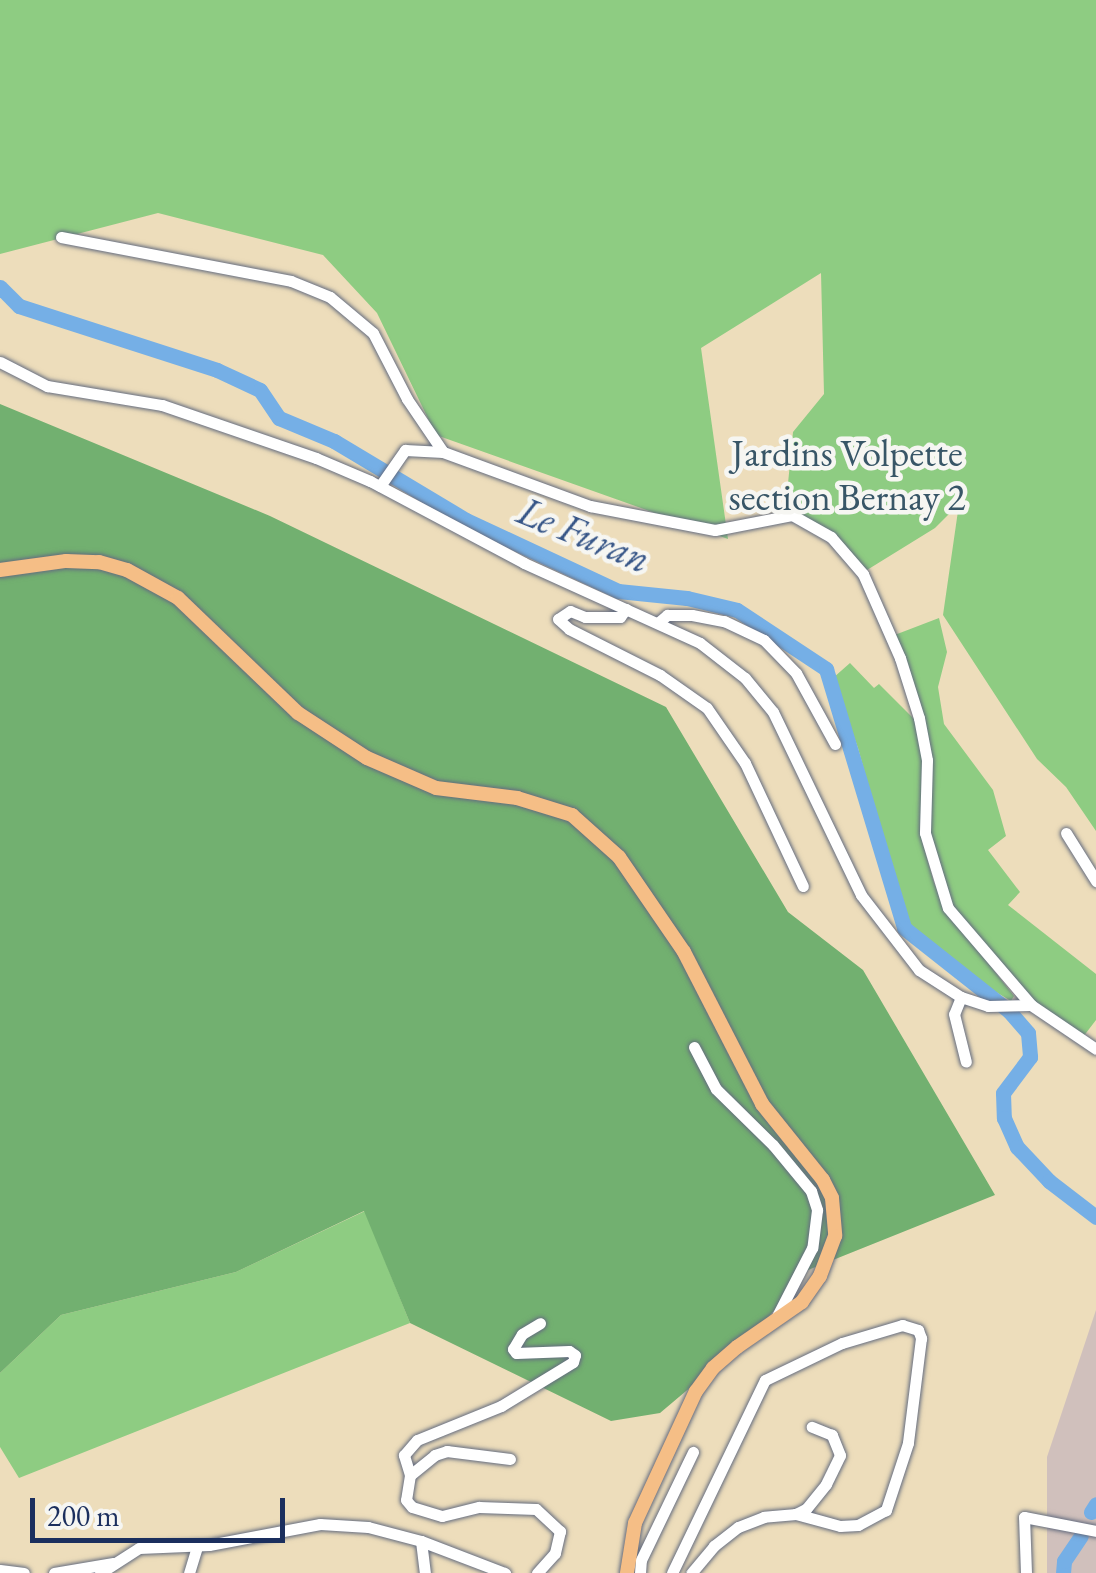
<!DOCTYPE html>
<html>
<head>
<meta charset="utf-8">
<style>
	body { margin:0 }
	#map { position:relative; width:1096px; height:1573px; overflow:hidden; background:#edddbb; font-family:"EB Garamond",serif }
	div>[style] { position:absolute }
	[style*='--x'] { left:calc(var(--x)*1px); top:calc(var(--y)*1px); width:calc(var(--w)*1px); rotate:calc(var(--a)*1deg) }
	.industrial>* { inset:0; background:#d0c0bc }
	.green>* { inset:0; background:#8ecc82 }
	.forest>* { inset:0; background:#72b070 }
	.river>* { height:15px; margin:-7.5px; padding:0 7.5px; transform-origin:7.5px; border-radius:7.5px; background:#75afe6 }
	.roads { filter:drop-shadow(0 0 2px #646c7f) drop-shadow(0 0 2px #646c7f) }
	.minor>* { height:11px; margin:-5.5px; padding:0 5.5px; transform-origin:5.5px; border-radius:5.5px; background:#fff }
	.major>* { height:14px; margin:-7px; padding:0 7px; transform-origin:7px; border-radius:7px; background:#f5be86 }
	span { translate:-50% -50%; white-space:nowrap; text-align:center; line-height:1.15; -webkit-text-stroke:9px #f6f6f2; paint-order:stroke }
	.park-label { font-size:38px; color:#385667 }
	.water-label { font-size:40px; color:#365587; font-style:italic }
	.scale { position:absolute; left:30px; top:1498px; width:255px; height:45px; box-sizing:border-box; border:5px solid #1b2f5e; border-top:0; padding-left:12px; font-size:30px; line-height:35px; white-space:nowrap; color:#1b2f5e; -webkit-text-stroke:8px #f6f6f2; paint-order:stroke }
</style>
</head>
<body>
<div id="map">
	<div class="industrial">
		<div style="clip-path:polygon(1096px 1310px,1096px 1573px,1047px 1573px,1047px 1457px)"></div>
	</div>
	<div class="green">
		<div style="clip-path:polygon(0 0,1096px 0,1096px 831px,1066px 787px,1037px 759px,943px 615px,959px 504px,935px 528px,867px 570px,830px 533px,786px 504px,793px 432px,824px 394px,821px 273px,701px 348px,728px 539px,436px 435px,377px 313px,323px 255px,158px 213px,0 254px)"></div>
		<div style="clip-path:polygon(939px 618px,947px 652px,938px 687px,944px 724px,993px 790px,1006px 836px,988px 850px,1020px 892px,1008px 905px,1096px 974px,1096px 1020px,1083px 1037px,1034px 1003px,953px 908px,928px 831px,931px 767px,892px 636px)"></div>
		<div style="clip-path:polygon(850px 663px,874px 688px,879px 684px,918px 723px,924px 753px,922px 840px,934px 883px,947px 911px,1014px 996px,1011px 1001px,976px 980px,906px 923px,858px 748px,833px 678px)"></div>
		<div style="clip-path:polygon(365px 1211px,410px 1323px,19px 1478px,0 1447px,0 1373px,61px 1315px,236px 1272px)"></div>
	</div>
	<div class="forest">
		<div style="clip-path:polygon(0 404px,270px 516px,666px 707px,788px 912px,863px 970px,995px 1195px,808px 1270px,756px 1332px,660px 1413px,611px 1421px,410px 1323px,364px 1211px,236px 1272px,61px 1315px,0 1373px)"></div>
	</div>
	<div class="river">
		<div style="--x:0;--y:287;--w:27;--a:45"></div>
		<div style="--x:19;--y:306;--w:208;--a:17.9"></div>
		<div style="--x:217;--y:370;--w:47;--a:24.9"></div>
		<div style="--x:260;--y:390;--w:34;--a:56"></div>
		<div style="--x:279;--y:418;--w:60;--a:22.7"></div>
		<div style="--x:334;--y:441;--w:154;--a:30.9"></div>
		<div style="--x:466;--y:520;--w:168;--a:25"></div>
		<div style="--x:618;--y:591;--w:69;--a:5.8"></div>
		<div style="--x:687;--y:598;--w:51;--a:13.5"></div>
		<div style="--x:737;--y:610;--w:107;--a:33.5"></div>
		<div style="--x:826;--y:669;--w:270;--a:73.2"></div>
		<div style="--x:904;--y:928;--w:134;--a:38.3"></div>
		<div style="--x:1009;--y:1011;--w:29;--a:49"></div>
		<div style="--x:1028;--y:1033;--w:24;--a:85"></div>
		<div style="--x:1030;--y:1057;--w:45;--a:126.9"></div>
		<div style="--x:1003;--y:1093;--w:25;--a:88"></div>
		<div style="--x:1004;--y:1118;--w:32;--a:66"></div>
		<div style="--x:1017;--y:1147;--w:47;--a:46.7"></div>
		<div style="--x:1049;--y:1181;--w:59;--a:37.5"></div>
		<div style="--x:1091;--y:1512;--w:9;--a:-58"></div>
		<div style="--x:1063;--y:1573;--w:12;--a:-85"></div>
		<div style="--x:1064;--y:1561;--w:30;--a:-56"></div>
	</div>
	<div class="roads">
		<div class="minor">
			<div style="--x:61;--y:237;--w:234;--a:10.8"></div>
			<div style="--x:291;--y:281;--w:42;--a:22.3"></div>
			<div style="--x:330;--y:297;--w:56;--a:39.9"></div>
			<div style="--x:373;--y:333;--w:74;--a:62.7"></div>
			<div style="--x:407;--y:399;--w:64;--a:55.8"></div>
			<div style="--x:443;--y:452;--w:157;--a:20.2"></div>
			<div style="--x:590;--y:506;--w:127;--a:10.9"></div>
			<div style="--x:715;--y:530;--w:78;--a:-11"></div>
			<div style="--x:792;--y:515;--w:45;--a:29.4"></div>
			<div style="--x:831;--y:537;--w:49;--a:49.1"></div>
			<div style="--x:863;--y:574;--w:92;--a:66.2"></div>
			<div style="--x:900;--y:658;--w:63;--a:72.4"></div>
			<div style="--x:919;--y:718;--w:43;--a:79.2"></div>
			<div style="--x:927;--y:760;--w:73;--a:91.6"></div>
			<div style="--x:925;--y:833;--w:78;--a:73"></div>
			<div style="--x:948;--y:908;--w:128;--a:49.4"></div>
			<div style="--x:1031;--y:1005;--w:78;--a:34.1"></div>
			<div style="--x:0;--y:362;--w:53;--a:27.1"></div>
			<div style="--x:47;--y:386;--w:117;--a:9.4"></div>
			<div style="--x:162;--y:405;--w:163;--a:19"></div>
			<div style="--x:316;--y:458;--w:59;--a:23.1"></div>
			<div style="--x:370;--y:481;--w:174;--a:28"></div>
			<div style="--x:524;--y:563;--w:193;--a:24.4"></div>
			<div style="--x:700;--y:643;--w:57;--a:37.9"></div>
			<div style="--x:745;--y:678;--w:44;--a:50.5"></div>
			<div style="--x:773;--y:712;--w:203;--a:64.3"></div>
			<div style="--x:861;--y:895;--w:95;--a:52.3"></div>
			<div style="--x:919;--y:970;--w:50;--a:32.7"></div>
			<div style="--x:961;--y:997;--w:28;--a:18"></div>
			<div style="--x:988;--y:1006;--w:43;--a:-1.3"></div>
			<div style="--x:380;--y:486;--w:44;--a:-55.2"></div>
			<div style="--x:405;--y:450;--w:38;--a:3"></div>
			<div style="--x:626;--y:609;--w:10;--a:127"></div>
			<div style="--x:620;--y:617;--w:35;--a:180"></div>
			<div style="--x:585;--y:617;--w:16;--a:-158"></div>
			<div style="--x:570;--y:611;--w:14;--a:146"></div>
			<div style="--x:558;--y:619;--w:15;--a:42"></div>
			<div style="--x:569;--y:629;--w:102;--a:26.8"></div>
			<div style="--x:660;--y:675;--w:57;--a:35.1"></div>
			<div style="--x:707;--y:708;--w:67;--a:55.4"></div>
			<div style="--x:745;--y:763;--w:136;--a:64.8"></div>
			<div style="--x:659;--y:622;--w:11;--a:-41"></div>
			<div style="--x:667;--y:615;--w:25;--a:0"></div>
			<div style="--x:692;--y:615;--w:33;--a:11"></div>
			<div style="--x:724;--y:621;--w:44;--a:25.4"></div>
			<div style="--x:764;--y:640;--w:46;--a:45.9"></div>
			<div style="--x:796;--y:673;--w:81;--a:61.2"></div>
			<div style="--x:1066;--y:833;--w:57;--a:58"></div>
			<div style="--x:961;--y:997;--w:18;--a:112"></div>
			<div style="--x:954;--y:1014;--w:49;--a:76"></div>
			<div style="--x:694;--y:1047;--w:47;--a:62.4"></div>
			<div style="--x:716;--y:1089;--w:80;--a:44.5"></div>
			<div style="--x:773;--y:1145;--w:60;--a:50.4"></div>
			<div style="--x:811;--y:1191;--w:20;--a:72"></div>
			<div style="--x:817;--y:1210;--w:38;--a:97"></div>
			<div style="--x:812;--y:1248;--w:81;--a:117.2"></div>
			<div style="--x:510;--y:1459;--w:64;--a:-172.8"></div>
			<div style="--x:447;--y:1451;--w:13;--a:162"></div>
			<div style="--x:435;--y:1455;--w:32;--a:141"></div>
			<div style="--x:410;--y:1475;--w:25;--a:99"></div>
			<div style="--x:406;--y:1500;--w:9;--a:49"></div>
			<div style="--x:412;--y:1507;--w:31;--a:17"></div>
			<div style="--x:442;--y:1516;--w:38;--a:-14"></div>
			<div style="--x:479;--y:1507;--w:57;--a:2"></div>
			<div style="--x:536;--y:1509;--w:33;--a:43"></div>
			<div style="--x:560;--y:1531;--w:23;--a:103"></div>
			<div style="--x:555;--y:1553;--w:27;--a:132"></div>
			<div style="--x:410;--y:1475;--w:21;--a:-107"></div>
			<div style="--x:404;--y:1455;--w:20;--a:-49"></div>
			<div style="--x:417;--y:1440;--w:91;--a:-22"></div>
			<div style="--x:501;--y:1406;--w:84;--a:-31.4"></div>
			<div style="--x:573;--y:1362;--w:7;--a:-74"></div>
			<div style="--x:575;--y:1355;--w:7;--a:-146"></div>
			<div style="--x:569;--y:1351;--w:53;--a:177.8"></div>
			<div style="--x:516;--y:1353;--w:5;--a:-127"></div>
			<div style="--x:513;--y:1349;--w:17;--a:-59"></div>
			<div style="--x:522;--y:1334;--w:21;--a:-31"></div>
			<div style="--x:796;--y:1514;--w:11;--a:-27"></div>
			<div style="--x:806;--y:1509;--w:32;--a:-51"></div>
			<div style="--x:826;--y:1484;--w:32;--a:-64"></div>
			<div style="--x:840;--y:1455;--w:22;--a:-112"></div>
			<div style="--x:832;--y:1435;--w:22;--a:-158"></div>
			<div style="--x:421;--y:1541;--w:32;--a:83"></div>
			<div style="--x:0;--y:1570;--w:24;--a:7"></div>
			<div style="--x:54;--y:1573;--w:60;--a:-9.6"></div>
			<div style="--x:100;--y:1573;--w:46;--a:-32.7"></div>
			<div style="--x:139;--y:1548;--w:70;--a:-2.5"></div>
			<div style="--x:209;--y:1545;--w:113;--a:-10.7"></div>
			<div style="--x:320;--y:1524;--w:48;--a:3.6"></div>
			<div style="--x:368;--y:1527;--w:55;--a:14.8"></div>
			<div style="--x:421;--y:1541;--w:90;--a:20.9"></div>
			<div style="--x:189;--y:1573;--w:28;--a:-73"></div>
			<div style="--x:640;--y:1573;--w:13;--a:-86"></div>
			<div style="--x:641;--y:1560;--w:120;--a:-64.3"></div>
			<div style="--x:672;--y:1573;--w:214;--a:-64.3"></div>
			<div style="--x:765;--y:1380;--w:85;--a:-25.7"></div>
			<div style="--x:842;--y:1343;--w:63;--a:-16.7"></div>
			<div style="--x:902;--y:1325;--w:17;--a:17"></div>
			<div style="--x:918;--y:1330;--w:9;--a:69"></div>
			<div style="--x:921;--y:1338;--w:106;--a:97.1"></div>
			<div style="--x:908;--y:1443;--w:71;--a:108.2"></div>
			<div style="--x:886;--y:1510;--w:32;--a:152"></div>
			<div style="--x:858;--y:1525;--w:18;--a:177"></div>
			<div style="--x:840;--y:1526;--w:46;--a:-164.7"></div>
			<div style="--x:796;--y:1514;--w:32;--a:175"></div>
			<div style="--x:764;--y:1517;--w:28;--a:159"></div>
			<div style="--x:738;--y:1527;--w:31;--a:142"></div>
			<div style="--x:714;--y:1546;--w:35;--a:130"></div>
			<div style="--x:1026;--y:1573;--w:56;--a:-92"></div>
			<div style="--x:1024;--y:1517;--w:73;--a:11"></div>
		</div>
		<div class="major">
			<div style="--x:0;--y:570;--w:67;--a:-7.8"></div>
			<div style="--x:66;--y:561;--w:33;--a:2"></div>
			<div style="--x:99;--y:562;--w:29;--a:16"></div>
			<div style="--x:127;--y:570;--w:58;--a:28.8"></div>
			<div style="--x:178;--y:598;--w:166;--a:43.8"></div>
			<div style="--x:298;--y:713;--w:82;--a:33.1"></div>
			<div style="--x:367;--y:758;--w:75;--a:23.5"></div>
			<div style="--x:436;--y:788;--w:82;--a:7"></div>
			<div style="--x:517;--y:798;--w:58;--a:17.2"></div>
			<div style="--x:572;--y:815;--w:63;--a:41.8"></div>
			<div style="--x:619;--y:857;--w:115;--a:55.6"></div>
			<div style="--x:684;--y:952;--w:171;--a:62.8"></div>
			<div style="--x:762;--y:1104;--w:97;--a:51.2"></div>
			<div style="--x:823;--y:1180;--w:20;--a:63"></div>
			<div style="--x:832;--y:1198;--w:38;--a:85"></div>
			<div style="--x:835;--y:1236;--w:43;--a:110.6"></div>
			<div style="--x:820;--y:1276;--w:32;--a:125"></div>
			<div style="--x:802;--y:1302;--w:79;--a:145.3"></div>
			<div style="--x:737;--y:1347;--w:32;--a:139"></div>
			<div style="--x:713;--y:1368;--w:29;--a:126"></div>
			<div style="--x:696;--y:1391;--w:145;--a:114.8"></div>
			<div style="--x:635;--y:1523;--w:51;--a:99.1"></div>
		</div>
	</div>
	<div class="park-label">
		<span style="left:847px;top:475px">Jardins Volpette<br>section Bernay 2</span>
	</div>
	<div class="water-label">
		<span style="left:584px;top:534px;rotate:22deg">Le Furan</span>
	</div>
	<div class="scale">200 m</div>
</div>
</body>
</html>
